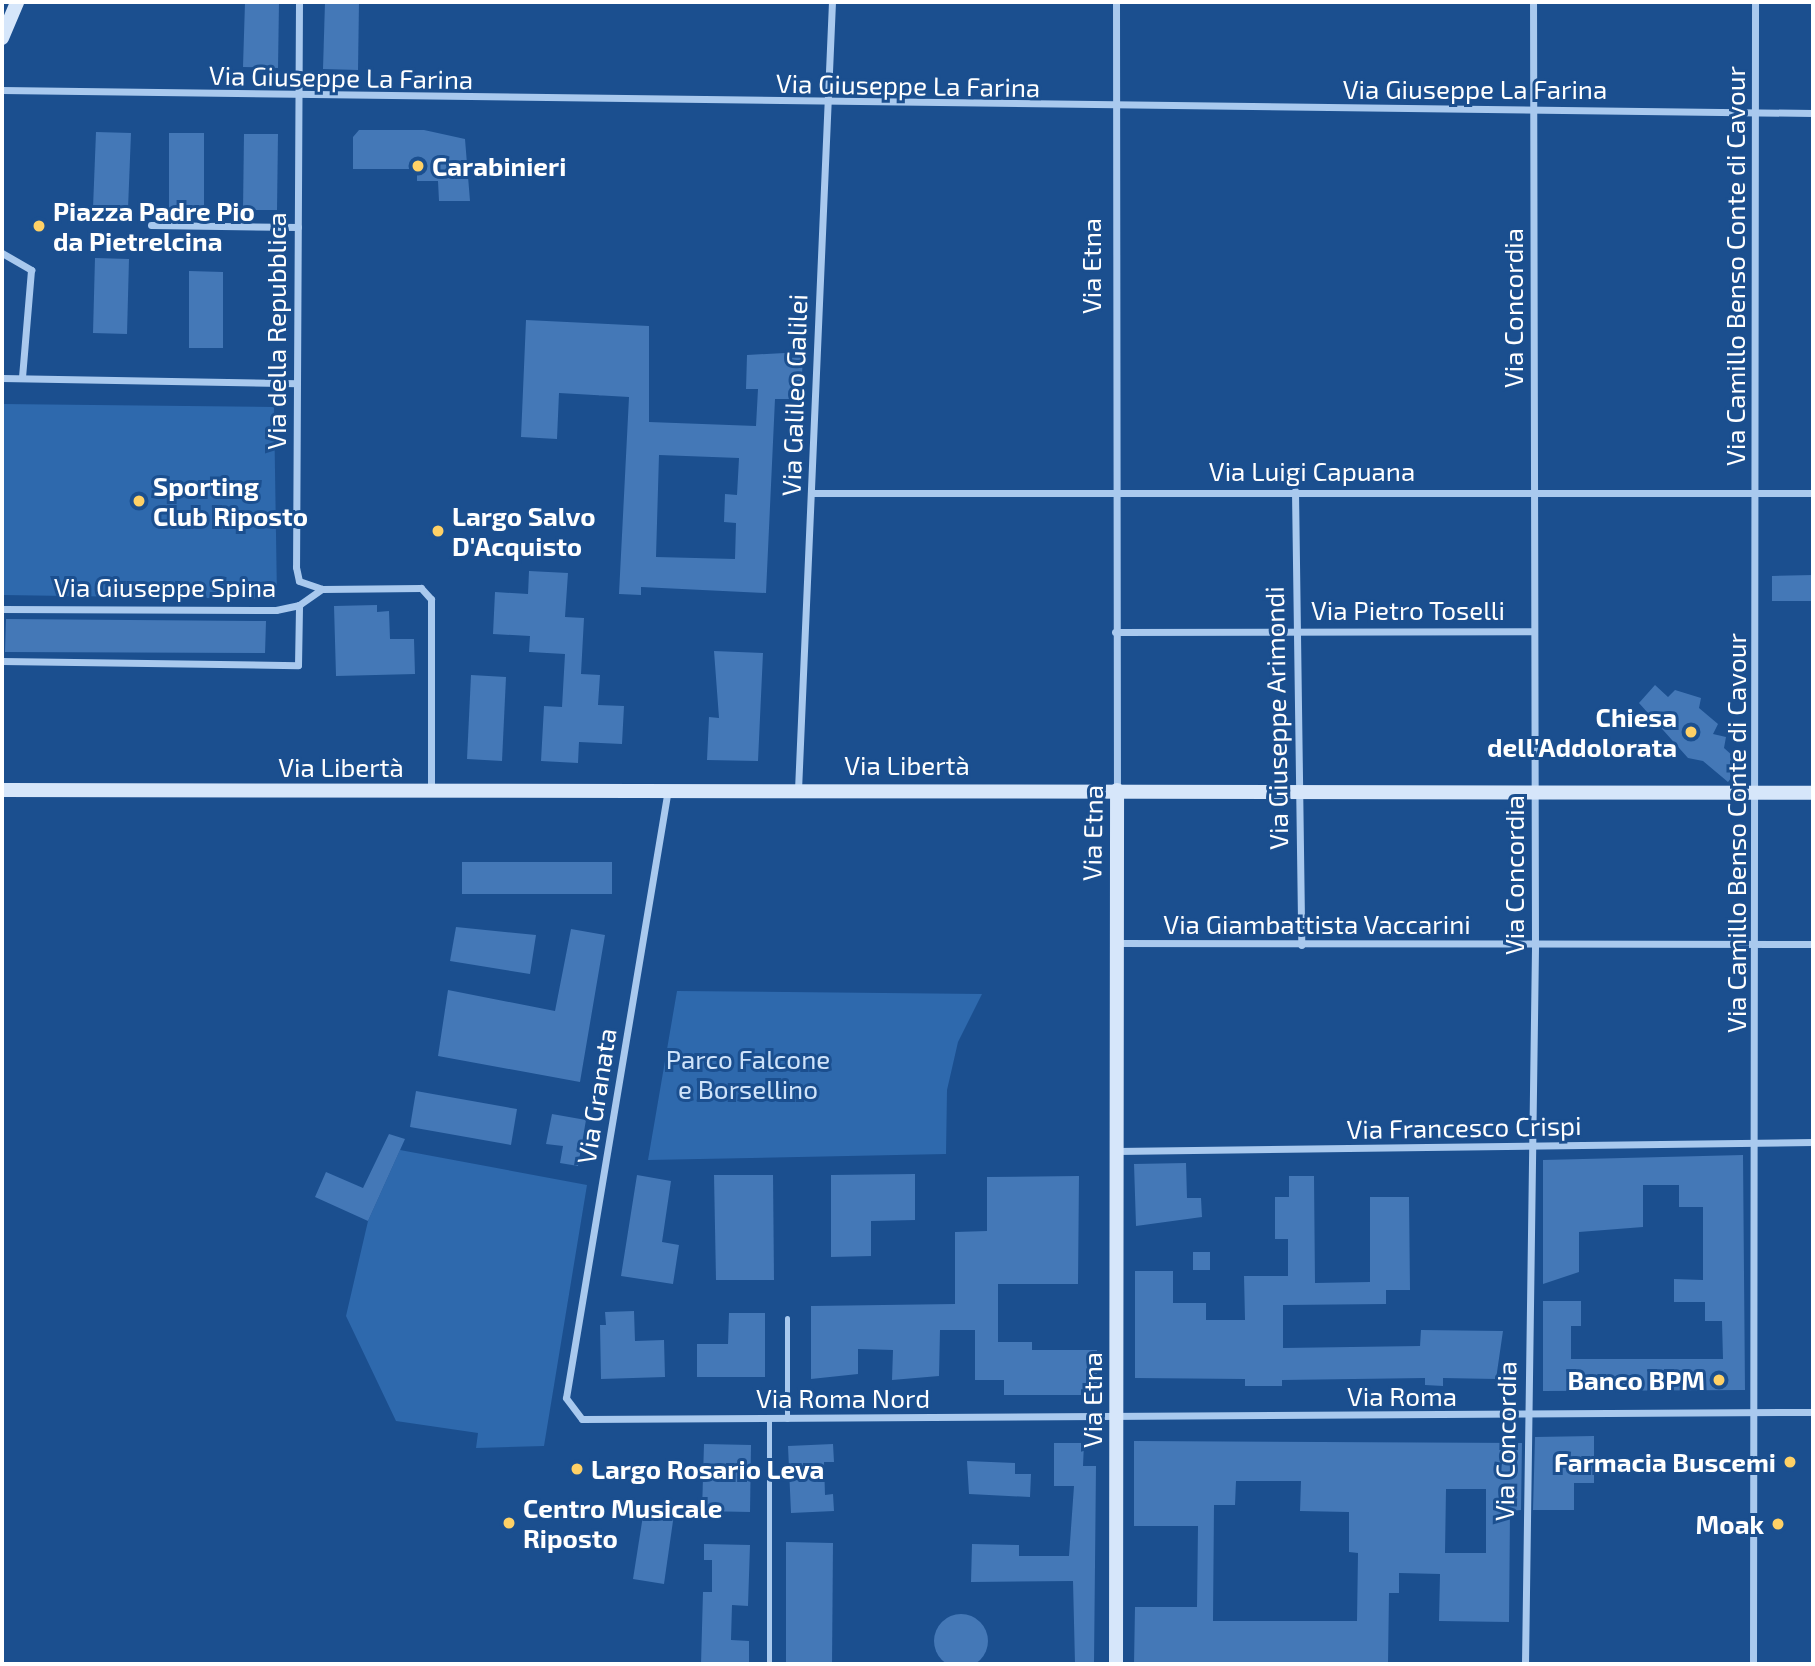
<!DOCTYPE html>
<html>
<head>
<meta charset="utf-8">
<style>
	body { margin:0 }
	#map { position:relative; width:1815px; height:1666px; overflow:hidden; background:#1b4f8f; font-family:"Exo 2",sans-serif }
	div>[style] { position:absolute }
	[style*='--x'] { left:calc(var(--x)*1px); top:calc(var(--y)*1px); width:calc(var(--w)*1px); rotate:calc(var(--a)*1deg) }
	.green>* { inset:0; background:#2e69ad }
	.building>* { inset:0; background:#4478b7 }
	.round { border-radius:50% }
	.lane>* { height:5px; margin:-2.5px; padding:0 2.5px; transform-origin:2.5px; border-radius:2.5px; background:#a9c9ee }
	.street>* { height:7px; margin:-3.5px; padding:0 3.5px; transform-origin:3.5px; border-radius:3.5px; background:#a9c9ee }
	.secondary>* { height:14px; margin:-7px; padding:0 7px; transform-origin:7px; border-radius:7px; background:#d6e6fa }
	.dots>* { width:19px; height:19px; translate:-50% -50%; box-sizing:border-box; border:4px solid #1b4f8f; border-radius:50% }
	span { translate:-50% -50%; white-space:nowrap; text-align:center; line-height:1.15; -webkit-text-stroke:6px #1b4f8f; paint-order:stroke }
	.street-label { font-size:26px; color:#fff }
	.poi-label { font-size:26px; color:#fff; font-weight:700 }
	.left { translate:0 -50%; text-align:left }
	.right { translate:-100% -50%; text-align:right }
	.park-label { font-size:26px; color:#cfe3fa }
	.frame { position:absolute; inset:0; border:4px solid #fff; pointer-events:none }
</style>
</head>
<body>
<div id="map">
	<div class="green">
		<div style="clip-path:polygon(2px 404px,274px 407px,277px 599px,2px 595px)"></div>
		<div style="clip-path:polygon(677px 991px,982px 994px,958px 1042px,947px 1090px,946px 1154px,648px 1160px)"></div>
		<div style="clip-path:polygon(400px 1150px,587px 1185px,544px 1446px,476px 1448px,478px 1433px,396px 1421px,346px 1316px,368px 1221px)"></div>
	</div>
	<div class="building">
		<div style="clip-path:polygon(245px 2px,279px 2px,278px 68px,243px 67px)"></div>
		<div style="clip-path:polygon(325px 2px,359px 2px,358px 70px,323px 69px)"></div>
		<div style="clip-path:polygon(359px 130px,424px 130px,465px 139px,470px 201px,439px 201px,438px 181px,417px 181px,417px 169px,353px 169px,353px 137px)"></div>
		<div style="clip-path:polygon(96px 132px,131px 133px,128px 209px,93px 208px)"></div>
		<div style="clip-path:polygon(169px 133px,204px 133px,204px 208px,169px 208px)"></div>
		<div style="clip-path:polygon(244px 134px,278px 134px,277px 210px,243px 210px)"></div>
		<div style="clip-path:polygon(95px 258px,129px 259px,127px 334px,93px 333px)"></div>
		<div style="clip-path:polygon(189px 271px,223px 272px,223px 348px,189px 348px)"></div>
		<div style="clip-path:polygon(evenodd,526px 320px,649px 326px,649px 422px,756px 426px,758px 389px,746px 389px,747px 355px,803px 352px,801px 399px,775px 399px,766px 593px,641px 587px,641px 595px,619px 594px,629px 397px,559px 393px,557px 439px,521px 437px,526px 320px,659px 455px,739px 458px,737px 495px,725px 494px,724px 522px,736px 523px,735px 559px,656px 557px,659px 455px)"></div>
		<div style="clip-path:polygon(529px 571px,568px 573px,565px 617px,584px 618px,581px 674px,600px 675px,598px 705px,624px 706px,622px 744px,579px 742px,578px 763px,541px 761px,544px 706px,562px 707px,565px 654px,529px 652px,530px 636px,493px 634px,495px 592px,528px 594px)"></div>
		<div style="clip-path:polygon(1813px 575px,1813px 601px,1772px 601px,1772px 576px)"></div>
		<div style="clip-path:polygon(377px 605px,377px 612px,389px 611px,390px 639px,414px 639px,415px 674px,336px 676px,334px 606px)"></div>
		<div style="clip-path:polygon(6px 619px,266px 621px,265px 653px,5px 652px)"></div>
		<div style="clip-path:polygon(714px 651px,763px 653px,758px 761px,707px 760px,709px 717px,719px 718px)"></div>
		<div style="clip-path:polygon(471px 675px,506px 677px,502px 761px,467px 759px)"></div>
		<div style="clip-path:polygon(1655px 685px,1668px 697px,1675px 690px,1701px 698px,1699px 708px,1718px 724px,1713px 734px,1726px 737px,1724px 748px,1742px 764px,1728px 782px,1703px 761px,1688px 758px,1639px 703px)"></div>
		<div style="clip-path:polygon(462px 862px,612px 862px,612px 894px,462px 894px)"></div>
		<div style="clip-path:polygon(456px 927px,536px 935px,530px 974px,450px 961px)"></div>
		<div style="clip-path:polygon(571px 929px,605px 935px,580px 1082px,438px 1056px,448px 990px,555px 1011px)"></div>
		<div style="clip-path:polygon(416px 1091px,517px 1109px,511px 1145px,410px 1127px)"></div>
		<div style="clip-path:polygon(552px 1114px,586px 1120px,578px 1166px,560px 1163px,563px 1146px,546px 1144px)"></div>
		<div style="clip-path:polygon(389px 1134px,405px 1139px,368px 1221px,315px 1197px,326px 1172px,363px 1188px)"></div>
		<div style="clip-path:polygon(1743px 1155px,1745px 1390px,1543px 1391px,1543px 1301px,1581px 1301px,1581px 1326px,1571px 1326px,1571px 1359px,1723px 1359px,1722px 1321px,1705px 1321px,1705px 1302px,1674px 1302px,1674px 1279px,1703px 1280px,1703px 1207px,1679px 1207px,1679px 1185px,1643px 1185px,1643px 1227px,1579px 1232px,1579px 1272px,1543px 1284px,1543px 1160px)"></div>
		<div style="clip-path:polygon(1186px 1163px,1187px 1198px,1201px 1198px,1202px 1217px,1136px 1226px,1134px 1164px)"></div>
		<div style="clip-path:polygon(915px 1174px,915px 1220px,871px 1221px,871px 1256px,831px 1257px,831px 1175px)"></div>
		<div style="clip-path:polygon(637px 1175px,671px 1181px,662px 1242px,679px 1245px,673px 1284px,621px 1276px)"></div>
		<div style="clip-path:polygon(714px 1175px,773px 1175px,774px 1280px,716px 1280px)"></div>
		<div style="clip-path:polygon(1079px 1176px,1078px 1284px,998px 1284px,998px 1342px,1032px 1342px,1032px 1350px,1097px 1350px,1097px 1395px,1004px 1395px,1004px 1380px,975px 1380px,975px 1330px,940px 1330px,939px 1376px,892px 1380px,893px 1350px,858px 1349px,858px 1374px,811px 1379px,811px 1306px,955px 1304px,955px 1232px,987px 1231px,987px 1177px)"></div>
		<div style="clip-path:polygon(1289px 1176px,1314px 1176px,1315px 1283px,1370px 1282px,1370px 1197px,1409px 1197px,1410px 1290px,1386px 1290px,1386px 1304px,1283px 1305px,1283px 1348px,1420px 1346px,1421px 1330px,1503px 1331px,1496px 1379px,1443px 1378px,1443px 1386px,1425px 1385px,1425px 1378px,1282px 1380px,1282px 1386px,1245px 1386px,1245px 1379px,1135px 1378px,1135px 1271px,1173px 1271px,1173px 1303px,1206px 1303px,1206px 1320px,1245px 1320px,1244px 1276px,1288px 1276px,1288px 1239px,1275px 1239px,1275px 1197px,1289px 1197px)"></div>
		<div style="clip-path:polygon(1193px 1252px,1210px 1252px,1210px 1270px,1193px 1270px)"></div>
		<div style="clip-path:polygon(634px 1311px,635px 1341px,664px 1340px,665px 1377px,601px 1379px,600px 1325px,606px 1325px,605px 1312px)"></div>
		<div style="clip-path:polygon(729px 1313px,765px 1313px,765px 1377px,697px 1377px,697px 1344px,728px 1344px)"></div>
		<div style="clip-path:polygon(1594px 1436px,1594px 1483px,1574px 1483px,1574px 1510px,1533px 1510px,1535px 1437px)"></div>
		<div style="clip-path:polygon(evenodd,1134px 1441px,1522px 1443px,1521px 1510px,1510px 1511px,1509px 1622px,1439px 1621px,1440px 1574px,1399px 1573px,1399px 1593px,1389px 1593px,1388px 1664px,1134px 1664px,1135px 1607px,1197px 1607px,1198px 1526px,1134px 1526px,1134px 1441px,1236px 1481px,1301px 1481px,1300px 1511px,1349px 1512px,1349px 1552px,1358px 1553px,1357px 1621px,1213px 1621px,1214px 1505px,1235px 1505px,1236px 1481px,1134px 1441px,1446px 1489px,1486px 1489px,1486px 1553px,1445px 1553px,1446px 1489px)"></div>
		<div style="clip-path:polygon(1054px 1443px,1084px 1443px,1083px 1466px,1096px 1466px,1094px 1664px,1075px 1664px,1073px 1581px,971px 1582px,972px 1544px,1019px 1545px,1019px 1556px,1069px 1556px,1074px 1486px,1054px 1486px)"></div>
		<div style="clip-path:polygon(704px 1444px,751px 1445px,750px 1512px,702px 1511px)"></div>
		<div style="clip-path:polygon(833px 1444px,834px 1462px,824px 1462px,825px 1495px,833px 1494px,834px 1511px,791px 1513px,788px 1446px)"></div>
		<div style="clip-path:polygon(967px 1461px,1015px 1463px,1015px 1474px,1031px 1474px,1030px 1497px,969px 1494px)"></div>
		<div style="clip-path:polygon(645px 1503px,675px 1507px,664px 1584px,633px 1579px)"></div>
		<div style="clip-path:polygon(786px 1542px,833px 1543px,832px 1664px,786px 1664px)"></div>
		<div style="clip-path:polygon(704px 1544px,750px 1545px,748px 1606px,732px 1605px,731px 1640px,749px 1641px,749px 1664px,701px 1664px,703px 1592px,712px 1592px,712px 1560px,704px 1560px)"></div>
		<div class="round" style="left:934px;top:1614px;width:54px;height:54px"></div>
	</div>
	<div class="lane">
		<div style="--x:769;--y:1419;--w:245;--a:90"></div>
		<div style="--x:787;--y:1419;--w:101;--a:-90"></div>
	</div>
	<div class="street">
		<div style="--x:299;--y:2;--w:565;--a:90.3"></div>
		<div style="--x:296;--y:567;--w:14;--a:78"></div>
		<div style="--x:299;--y:581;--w:24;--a:19"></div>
		<div style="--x:322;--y:589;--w:99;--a:-0.6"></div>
		<div style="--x:421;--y:588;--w:15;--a:48"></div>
		<div style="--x:431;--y:599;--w:191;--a:90"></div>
		<div style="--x:1116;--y:2;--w:788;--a:89.93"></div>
		<div style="--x:2;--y:90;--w:1811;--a:0.73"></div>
		<div style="--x:151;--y:225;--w:147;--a:0.8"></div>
		<div style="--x:2;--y:253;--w:34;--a:30"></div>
		<div style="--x:31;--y:270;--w:108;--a:94.8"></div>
		<div style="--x:2;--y:378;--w:295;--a:1"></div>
		<div style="--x:1295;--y:491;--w:454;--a:89.2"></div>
		<div style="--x:811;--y:493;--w:1002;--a:0"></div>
		<div style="--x:2;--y:609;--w:274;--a:0.2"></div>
		<div style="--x:276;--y:610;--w:24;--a:-12"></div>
		<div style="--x:299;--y:605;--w:28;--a:-35"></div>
		<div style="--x:1115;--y:632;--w:419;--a:-0.1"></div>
		<div style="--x:2;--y:661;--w:296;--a:0.8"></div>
		<div style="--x:298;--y:665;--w:60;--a:-89"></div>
		<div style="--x:668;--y:789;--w:617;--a:99.51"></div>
		<div style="--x:566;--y:1398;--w:26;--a:53"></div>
		<div style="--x:582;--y:1419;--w:1231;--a:-0.33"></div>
		<div style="--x:798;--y:790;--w:789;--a:-87.53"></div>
		<div style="--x:1115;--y:943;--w:698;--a:0.08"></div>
		<div style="--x:1116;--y:1151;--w:697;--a:-0.74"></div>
		<div style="--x:1525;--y:1664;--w:718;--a:-89.2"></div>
		<div style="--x:1535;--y:946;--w:944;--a:-90.12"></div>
		<div style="--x:1753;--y:1664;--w:1662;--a:-89.93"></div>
	</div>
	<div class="secondary">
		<div style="--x:2;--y:38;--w:39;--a:-67"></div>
		<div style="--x:2;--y:790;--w:1811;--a:0.09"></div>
		<div style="--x:1116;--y:1664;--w:874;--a:-89.93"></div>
	</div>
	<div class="dots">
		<div style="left:418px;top:166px;background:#ffd166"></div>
		<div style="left:39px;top:226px;background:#ffd166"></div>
		<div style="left:139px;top:501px;background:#ffd166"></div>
		<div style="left:438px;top:531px;background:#ffd166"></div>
		<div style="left:1691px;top:732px;background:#ffd166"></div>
		<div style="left:1719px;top:1380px;background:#ffd166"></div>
		<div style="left:1790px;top:1462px;background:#ffd166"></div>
		<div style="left:577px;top:1469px;background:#ffd166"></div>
		<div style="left:509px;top:1523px;background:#ffd166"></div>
		<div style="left:1778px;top:1524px;background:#ffd166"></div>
	</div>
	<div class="street-label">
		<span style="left:341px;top:77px;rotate:1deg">Via Giuseppe La Farina</span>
		<span style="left:908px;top:85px;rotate:1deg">Via Giuseppe La Farina</span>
		<span style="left:1475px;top:89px">Via Giuseppe La Farina</span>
		<span style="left:1091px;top:266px;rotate:-90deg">Via Etna</span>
		<span style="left:1735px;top:266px;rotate:-90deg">Via Camillo Benso Conte di Cavour</span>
		<span style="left:1513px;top:308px;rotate:-90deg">Via Concordia</span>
		<span style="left:276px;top:331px;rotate:-90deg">Via della Repubblica</span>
		<span style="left:794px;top:395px;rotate:-88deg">Via Galileo Galilei</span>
		<span style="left:1312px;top:471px">Via Luigi Capuana</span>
		<span style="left:165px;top:587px">Via Giuseppe Spina</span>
		<span style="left:1408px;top:610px">Via Pietro Toselli</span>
		<span style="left:1276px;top:718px;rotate:-91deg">Via Giuseppe Arimondi</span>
		<span style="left:907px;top:765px">Via Libertà</span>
		<span style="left:341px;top:767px">Via Libertà</span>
		<span style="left:1092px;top:833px;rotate:-89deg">Via Etna</span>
		<span style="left:1736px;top:833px;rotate:-90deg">Via Camillo Benso Conte di Cavour</span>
		<span style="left:1514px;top:875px;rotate:-90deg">Via Concordia</span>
		<span style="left:1317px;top:924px">Via Giambattista Vaccarini</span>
		<span style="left:596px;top:1096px;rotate:-81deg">Via Granata</span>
		<span style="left:1464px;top:1127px;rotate:-1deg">Via Francesco Crispi</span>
		<span style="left:1402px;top:1396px">Via Roma</span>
		<span style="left:843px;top:1398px">Via Roma Nord</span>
		<span style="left:1092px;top:1400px;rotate:-90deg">Via Etna</span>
		<span style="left:1505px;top:1441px;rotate:-89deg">Via Concordia</span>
	</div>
	<div class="poi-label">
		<span class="left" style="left:432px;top:166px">Carabinieri</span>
		<span class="left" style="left:53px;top:226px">Piazza Padre Pio<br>da Pietrelcina</span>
		<span class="left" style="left:153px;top:501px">Sporting<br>Club Riposto</span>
		<span class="left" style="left:452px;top:531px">Largo Salvo<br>D'Acquisto</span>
		<span class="right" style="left:1677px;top:732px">Chiesa<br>dell'Addolorata</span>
		<span class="right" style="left:1705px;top:1380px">Banco BPM</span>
		<span class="right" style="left:1776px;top:1462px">Farmacia Buscemi</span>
		<span class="left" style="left:591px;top:1469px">Largo Rosario Leva</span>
		<span class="left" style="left:523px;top:1523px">Centro Musicale<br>Riposto</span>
		<span class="right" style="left:1764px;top:1524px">Moak</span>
	</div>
	<div class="park-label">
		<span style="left:748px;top:1074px">Parco Falcone<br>e Borsellino</span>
	</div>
	<div class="frame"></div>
</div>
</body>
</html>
